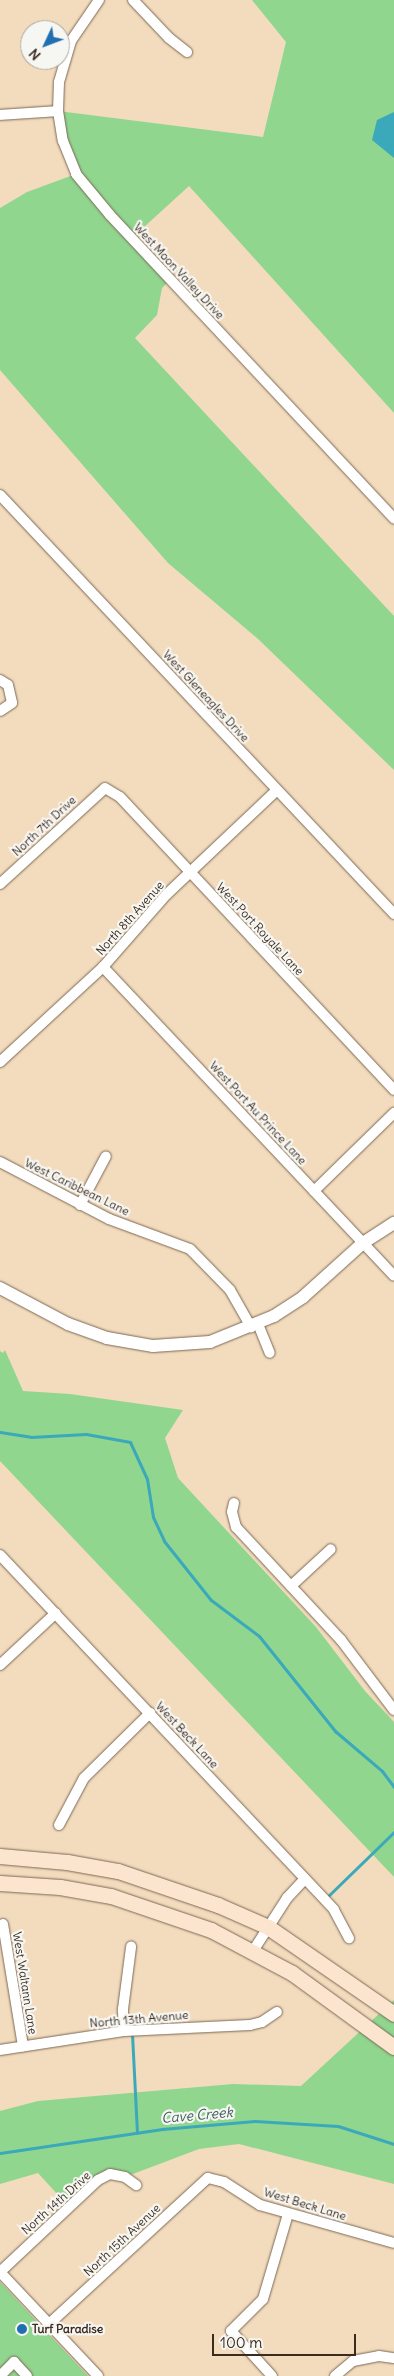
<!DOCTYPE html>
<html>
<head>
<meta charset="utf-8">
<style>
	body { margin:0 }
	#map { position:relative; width:394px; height:2376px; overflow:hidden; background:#f3dcbd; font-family:Delius,sans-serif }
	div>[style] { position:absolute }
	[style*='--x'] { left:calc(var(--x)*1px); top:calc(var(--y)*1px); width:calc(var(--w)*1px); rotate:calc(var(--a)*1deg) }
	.green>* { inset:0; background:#90d68f }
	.water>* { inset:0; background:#3ba9ba }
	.stream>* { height:3px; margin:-1.5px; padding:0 1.5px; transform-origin:1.5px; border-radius:1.5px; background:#3ba9ba }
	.roads { filter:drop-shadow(0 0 1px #7b6856) drop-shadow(0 0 1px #7b6856) }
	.minor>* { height:10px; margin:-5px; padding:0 5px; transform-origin:5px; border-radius:5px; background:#fff }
	.tertiary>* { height:12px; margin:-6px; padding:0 6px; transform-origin:6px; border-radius:6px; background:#fff }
	.secondary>* { height:15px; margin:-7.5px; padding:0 7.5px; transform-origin:7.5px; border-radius:7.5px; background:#fce5cf }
	.dots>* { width:14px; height:14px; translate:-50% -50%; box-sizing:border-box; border:2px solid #f6f6f2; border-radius:50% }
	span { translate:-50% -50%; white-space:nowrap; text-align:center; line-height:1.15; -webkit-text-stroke:4.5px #f6f6f2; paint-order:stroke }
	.street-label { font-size:12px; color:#3b2a1e }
	.poi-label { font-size:12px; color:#3b2a1e; font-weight:700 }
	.left { translate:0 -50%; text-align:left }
	.water-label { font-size:14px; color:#3b5d5c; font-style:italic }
	.north { position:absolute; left:20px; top:20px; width:50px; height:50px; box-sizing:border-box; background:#f6f6f2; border:1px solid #aba49d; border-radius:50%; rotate:227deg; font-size:14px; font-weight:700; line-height:20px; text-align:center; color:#3b2a1e }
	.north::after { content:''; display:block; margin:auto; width:18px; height:22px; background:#1f6fb2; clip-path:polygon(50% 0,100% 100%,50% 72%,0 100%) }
	.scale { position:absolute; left:212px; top:2334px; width:144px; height:22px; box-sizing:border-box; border:2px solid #3b2a1e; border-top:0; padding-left:6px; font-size:15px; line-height:18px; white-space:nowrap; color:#3b2a1e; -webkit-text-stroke:4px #f6f6f2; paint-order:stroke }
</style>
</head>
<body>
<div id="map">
	<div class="green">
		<div style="clip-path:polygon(252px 0,394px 0,394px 413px,189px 186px,132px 238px,170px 280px,162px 288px,157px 315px,135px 338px,394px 616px,394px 770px,257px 638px,168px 563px,0 370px,0 208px,27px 192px,76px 174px,58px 111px,263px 137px,286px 42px)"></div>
		<div style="clip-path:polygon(5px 1350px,23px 1391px,70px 1394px,183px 1410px,165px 1438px,178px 1478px,316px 1627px,365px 1691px,394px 1722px,394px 1877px,0 1461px,0 1351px,3px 1353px)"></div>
		<div style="clip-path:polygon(394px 2000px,394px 2184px,239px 2144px,199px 2149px,125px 2177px,110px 2174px,69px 2207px,38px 2173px,0 2184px,0 2111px,38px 2101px,187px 2088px,233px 2084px,301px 2086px)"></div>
		<div style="clip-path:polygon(0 2282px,88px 2376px,0 2376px)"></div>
	</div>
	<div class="water">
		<div style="clip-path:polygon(394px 112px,394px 158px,372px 140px,377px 120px)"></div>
	</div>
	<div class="stream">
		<div style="--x:0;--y:1432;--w:31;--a:9"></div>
		<div style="--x:31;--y:1437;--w:55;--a:-3.1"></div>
		<div style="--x:86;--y:1434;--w:45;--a:10.3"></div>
		<div style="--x:130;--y:1442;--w:41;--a:65.3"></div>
		<div style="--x:147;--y:1479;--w:38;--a:81"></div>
		<div style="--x:153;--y:1517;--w:26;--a:65"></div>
		<div style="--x:164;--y:1541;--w:75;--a:51.5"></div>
		<div style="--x:211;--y:1600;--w:60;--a:36.9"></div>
		<div style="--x:259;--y:1636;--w:122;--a:51.3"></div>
		<div style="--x:335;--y:1731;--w:62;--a:40.4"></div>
		<div style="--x:382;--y:1771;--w:20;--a:53"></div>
		<div style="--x:325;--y:1899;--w:96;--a:-44.2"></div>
		<div style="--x:132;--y:2034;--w:99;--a:87.1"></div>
		<div style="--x:0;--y:2153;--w:164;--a:-8.4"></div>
		<div style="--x:162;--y:2129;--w:93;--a:-4.9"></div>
		<div style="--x:255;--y:2121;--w:83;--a:3.4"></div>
		<div style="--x:338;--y:2126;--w:59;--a:17.8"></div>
	</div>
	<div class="roads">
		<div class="minor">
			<div style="--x:99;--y:0;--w:50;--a:124.3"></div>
			<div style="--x:71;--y:41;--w:43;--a:106.3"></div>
			<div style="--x:59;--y:82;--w:29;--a:92"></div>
			<div style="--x:58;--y:111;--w:30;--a:81"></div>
			<div style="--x:63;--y:141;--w:35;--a:68"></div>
			<div style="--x:76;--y:174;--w:53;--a:50.3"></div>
			<div style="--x:110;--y:215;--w:416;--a:46.9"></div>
			<div style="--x:133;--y:0;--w:52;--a:46.5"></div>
			<div style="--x:169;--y:38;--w:23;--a:38"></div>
			<div style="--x:0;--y:115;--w:58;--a:-3.9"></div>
			<div style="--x:0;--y:495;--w:575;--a:46.76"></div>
			<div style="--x:0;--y:680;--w:9;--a:32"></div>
			<div style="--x:8;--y:685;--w:18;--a:77"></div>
			<div style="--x:12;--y:703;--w:14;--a:146"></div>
			<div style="--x:0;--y:884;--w:142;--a:-42.4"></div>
			<div style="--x:105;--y:788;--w:17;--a:31"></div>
			<div style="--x:120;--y:797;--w:401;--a:46.9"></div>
			<div style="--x:103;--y:967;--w:424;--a:46.7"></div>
			<div style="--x:0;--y:1062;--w:140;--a:-42.7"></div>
			<div style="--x:103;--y:967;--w:97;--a:-48.8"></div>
			<div style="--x:167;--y:894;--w:151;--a:-43.4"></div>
			<div style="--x:0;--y:1162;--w:123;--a:27.6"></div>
			<div style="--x:109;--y:1219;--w:86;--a:20.3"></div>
			<div style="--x:190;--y:1249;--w:57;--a:45.7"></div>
			<div style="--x:230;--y:1290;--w:43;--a:60.4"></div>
			<div style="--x:314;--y:1191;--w:112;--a:-44.3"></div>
			<div style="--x:80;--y:1205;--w:55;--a:-62"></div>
			<div style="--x:258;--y:1324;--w:31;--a:68"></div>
			<div style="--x:234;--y:1503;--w:9;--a:103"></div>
			<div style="--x:232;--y:1512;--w:16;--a:75"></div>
			<div style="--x:236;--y:1527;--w:154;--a:47.1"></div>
			<div style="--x:341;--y:1640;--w:88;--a:52.9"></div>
			<div style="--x:0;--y:1555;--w:487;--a:46.7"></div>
			<div style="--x:334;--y:1910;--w:32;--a:62"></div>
			<div style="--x:291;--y:1586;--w:54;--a:-42.8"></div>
			<div style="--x:0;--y:1665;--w:76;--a:-42.9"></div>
			<div style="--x:59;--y:1825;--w:53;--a:-62"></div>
			<div style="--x:84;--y:1778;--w:93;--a:-44.6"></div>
			<div style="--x:3;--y:1924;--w:124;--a:80.7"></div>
			<div style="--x:253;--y:1951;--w:63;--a:-57.3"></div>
			<div style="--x:287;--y:1898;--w:26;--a:-47"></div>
			<div style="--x:124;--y:2031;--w:22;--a:-93"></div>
			<div style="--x:123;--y:2009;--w:63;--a:-82.6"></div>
			<div style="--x:0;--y:2050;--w:125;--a:-8.7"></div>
			<div style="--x:124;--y:2031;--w:126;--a:-2.7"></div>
			<div style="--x:250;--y:2025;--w:12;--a:-14"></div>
			<div style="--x:262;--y:2022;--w:18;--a:-34"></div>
			<div style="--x:49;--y:2324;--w:216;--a:-42.6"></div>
			<div style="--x:208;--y:2178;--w:16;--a:14"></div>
			<div style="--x:224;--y:2182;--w:43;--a:32.6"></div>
			<div style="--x:260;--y:2205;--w:139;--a:15.8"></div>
			<div style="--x:0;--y:2376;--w:20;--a:-45"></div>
			<div style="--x:14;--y:2362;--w:19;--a:47"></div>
			<div style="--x:98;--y:2376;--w:143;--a:-133.3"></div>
			<div style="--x:0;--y:2272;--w:134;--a:-43.2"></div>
			<div style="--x:98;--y:2180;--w:13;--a:-27"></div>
			<div style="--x:110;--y:2174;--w:15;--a:11"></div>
			<div style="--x:125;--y:2177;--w:14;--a:36"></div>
			<div style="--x:272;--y:2376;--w:61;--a:-132.3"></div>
			<div style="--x:231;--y:2331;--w:45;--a:-45"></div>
			<div style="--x:263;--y:2299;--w:89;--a:-73.6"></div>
			<div style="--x:335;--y:2376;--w:23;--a:-40"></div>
			<div style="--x:353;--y:2361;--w:26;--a:-11"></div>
			<div style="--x:379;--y:2356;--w:15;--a:8"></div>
		</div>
		<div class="tertiary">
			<div style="--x:0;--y:1288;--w:77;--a:27.9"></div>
			<div style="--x:68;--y:1324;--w:41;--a:19.7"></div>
			<div style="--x:107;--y:1338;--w:47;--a:9.9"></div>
			<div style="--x:153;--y:1346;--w:57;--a:-4"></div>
			<div style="--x:210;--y:1342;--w:69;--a:-22.1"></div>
			<div style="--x:274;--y:1316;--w:35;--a:-33"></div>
			<div style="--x:303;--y:1297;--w:81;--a:-42"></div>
			<div style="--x:363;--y:1243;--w:37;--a:-33"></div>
		</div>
		<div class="secondary">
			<div style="--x:0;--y:1856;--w:67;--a:5.1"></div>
			<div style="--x:67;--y:1862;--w:52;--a:10"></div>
			<div style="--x:118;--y:1871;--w:106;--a:18.8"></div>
			<div style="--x:218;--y:1905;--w:55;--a:23.7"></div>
			<div style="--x:268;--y:1927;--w:153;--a:34.6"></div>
			<div style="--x:0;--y:1883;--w:60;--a:3.8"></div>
			<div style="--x:60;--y:1887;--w:52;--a:10"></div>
			<div style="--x:111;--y:1896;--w:106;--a:18.8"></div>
			<div style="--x:211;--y:1930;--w:92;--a:28"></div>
			<div style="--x:292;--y:1973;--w:126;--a:36"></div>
		</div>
	</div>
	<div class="dots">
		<div style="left:22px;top:2329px;background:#1f6fb2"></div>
	</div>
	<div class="street-label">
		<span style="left:179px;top:271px;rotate:47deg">West Moon Valley Drive</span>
		<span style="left:206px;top:696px;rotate:47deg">West Gleneagles Drive</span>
		<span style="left:44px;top:826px;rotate:-43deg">North 7th Drive</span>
		<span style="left:130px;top:918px;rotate:-48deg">North 8th Avenue</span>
		<span style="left:260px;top:929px;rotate:47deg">West Port Royale Lane</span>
		<span style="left:258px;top:1113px;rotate:47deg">West Port Au Prince Lane</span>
		<span style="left:77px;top:1187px;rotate:26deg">West Caribbean Lane</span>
		<span style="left:187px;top:1735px;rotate:47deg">West Beck Lane</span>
		<span style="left:25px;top:1983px;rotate:81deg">West Waltann Lane</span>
		<span style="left:139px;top:2019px;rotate:-5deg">North 13th Avenue</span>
		<span style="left:56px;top:2203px;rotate:-42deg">North 14th Drive</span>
		<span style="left:305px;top:2204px;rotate:17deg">West Beck Lane</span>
		<span style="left:122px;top:2240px;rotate:-43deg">North 15th Avenue</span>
	</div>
	<div class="poi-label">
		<span class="left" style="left:32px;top:2329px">Turf Paradise</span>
	</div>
	<div class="water-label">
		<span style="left:197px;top:2115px;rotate:-5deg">Cave Creek</span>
	</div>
	<div class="north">N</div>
	<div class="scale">100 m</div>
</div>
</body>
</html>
